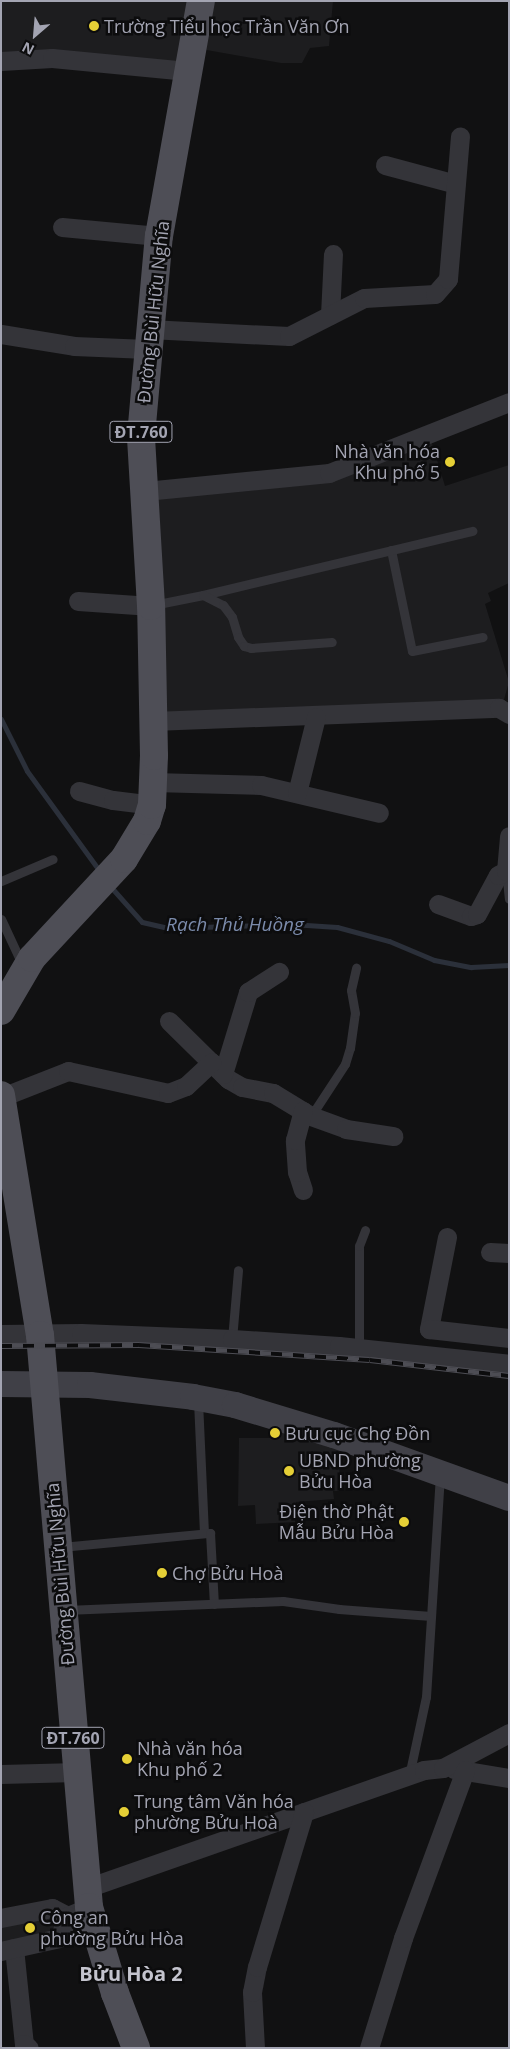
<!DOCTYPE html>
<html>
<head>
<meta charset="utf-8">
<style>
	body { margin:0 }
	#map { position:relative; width:510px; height:2049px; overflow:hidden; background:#111112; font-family:"Open Sans",sans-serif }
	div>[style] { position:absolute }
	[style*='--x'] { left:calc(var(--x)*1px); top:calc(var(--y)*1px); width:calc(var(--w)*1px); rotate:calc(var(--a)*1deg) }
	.built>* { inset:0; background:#1d1d1f }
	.stream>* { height:5px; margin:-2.5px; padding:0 2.5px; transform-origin:2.5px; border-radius:2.5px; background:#2b303a }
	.lane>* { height:9px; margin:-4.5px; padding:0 4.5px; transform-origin:4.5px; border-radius:4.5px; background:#343439 }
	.street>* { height:19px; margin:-9.5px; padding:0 9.5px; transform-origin:9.5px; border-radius:9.5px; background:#343439 }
	.secondary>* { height:26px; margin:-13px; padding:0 13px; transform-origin:13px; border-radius:13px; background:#404047 }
	.primary>* { height:28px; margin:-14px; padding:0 14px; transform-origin:14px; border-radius:14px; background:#4e4e56 }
	.rail>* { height:5.5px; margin-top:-2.75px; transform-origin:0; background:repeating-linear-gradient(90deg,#0c0c0d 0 11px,#4d4d54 0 22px); box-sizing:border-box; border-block:1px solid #4d4d54 }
	.dots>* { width:14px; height:14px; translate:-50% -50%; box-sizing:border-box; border:2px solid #0c0c0d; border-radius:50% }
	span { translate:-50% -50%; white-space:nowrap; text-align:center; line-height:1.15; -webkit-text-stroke:5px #0c0c0d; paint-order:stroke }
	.shield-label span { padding:1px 4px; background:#0c0c0d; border:1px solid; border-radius:4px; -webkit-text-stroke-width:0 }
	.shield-label { font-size:16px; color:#a3a4b2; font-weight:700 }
	.poi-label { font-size:18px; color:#a3a4b2 }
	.left { translate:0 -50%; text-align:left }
	.right { translate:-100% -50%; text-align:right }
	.street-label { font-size:18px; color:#a3a4b2 }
	.water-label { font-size:19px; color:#7b8bab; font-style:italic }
	.quarter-label { font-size:20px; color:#c4c4ce; font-weight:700 }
	.frame { position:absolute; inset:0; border:2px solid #a3a4b2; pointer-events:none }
	.north { position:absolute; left:10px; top:10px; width:50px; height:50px; -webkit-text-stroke:4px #0c0c0d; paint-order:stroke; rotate:207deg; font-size:14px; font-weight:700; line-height:20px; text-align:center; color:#a3a4b2 }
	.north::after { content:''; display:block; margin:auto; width:18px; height:22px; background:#a3a4b2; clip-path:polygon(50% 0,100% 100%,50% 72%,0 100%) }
</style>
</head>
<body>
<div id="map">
	<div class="built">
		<div style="clip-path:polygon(1px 1px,191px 1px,178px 65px,1px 56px)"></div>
		<div style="clip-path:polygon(211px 1px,333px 1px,329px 46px,310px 48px,302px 63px,281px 63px,201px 49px)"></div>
		<div style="clip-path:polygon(431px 440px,445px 486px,509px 465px,509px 583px,488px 593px,491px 601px,485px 604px,509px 682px,503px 703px,162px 715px,155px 496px,232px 490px)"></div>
		<div style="clip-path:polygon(281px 1429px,340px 1448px,339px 1491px,333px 1491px,334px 1499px,296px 1502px,295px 1522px,256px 1524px,255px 1505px,238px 1506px,239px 1438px,278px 1438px)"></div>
		<div style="clip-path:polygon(52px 1913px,62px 1919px,58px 1932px,1px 1945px,1px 1924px)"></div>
	</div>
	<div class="stream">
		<div style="--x:1;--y:719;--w:58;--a:63.4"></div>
		<div style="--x:27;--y:771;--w:126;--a:54"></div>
		<div style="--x:110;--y:886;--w:48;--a:48.4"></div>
		<div style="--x:142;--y:922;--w:28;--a:13"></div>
		<div style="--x:169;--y:928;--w:122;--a:-1.9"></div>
		<div style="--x:291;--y:924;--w:46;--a:3.7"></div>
		<div style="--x:337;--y:927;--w:54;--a:15.1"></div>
		<div style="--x:389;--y:941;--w:49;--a:22.9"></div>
		<div style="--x:434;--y:960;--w:38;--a:11"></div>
		<div style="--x:471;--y:967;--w:38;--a:-3"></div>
	</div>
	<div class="lane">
		<div style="--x:391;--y:550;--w:103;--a:78.3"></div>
		<div style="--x:412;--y:651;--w:72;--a:-11.2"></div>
		<div style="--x:203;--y:595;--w:277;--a:-13.4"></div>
		<div style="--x:153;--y:605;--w:51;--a:-11.3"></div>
		<div style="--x:203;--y:595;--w:22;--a:27"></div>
		<div style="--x:223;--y:605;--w:15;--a:53"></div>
		<div style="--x:232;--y:617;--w:21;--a:73"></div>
		<div style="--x:238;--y:637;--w:11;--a:56"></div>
		<div style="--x:244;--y:646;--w:7;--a:16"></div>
		<div style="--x:251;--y:648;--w:81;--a:-4.2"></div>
		<div style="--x:506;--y:871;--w:28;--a:84"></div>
		<div style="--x:1;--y:881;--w:56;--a:-22.9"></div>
		<div style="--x:1;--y:919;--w:50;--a:65"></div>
		<div style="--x:311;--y:1116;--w:62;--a:-56.8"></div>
		<div style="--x:345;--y:1064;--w:17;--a:-73"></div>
		<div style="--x:350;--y:1048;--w:35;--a:-82"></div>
		<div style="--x:355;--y:1013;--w:23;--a:-100"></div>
		<div style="--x:351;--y:990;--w:23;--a:-77"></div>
		<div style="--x:232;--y:1339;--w:69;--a:-85"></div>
		<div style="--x:359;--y:1348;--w:102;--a:-90"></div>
		<div style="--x:359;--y:1246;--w:17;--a:-69"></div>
		<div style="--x:198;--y:1401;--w:132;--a:87.4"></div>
		<div style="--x:61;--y:1547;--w:150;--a:-5.4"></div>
		<div style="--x:210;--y:1533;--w:71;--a:86.8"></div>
		<div style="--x:66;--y:1610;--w:217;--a:-2.4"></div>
		<div style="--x:283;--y:1601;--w:57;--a:8.1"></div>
		<div style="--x:339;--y:1609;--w:92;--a:4.4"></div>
		<div style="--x:409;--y:1776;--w:81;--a:-77.9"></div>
		<div style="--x:426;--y:1697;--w:221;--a:-86.4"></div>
	</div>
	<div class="street">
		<div style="--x:1;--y:61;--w:51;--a:-3.4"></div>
		<div style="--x:52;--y:58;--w:136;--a:5.5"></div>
		<div style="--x:385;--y:165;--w:73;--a:15"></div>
		<div style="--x:62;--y:227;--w:97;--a:5.3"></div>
		<div style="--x:330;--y:315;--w:61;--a:-87.2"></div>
		<div style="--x:149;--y:329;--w:140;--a:2.9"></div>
		<div style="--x:289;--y:336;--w:84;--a:-26.9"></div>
		<div style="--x:364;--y:298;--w:71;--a:-3.2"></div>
		<div style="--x:435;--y:294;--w:20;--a:-49"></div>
		<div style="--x:448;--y:279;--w:143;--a:-85.2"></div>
		<div style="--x:1;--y:334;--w:74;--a:9.3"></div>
		<div style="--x:74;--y:346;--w:73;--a:2.4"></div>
		<div style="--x:145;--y:491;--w:185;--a:-5.6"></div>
		<div style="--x:329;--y:473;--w:193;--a:-21.5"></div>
		<div style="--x:78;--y:601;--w:73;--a:3.9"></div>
		<div style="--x:153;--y:721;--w:346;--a:-2.2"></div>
		<div style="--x:499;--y:708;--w:12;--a:31"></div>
		<div style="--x:153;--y:782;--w:108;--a:1.6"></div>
		<div style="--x:261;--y:785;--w:121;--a:13.3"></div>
		<div style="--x:79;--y:791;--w:35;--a:15"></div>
		<div style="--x:113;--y:800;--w:39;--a:7"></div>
		<div style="--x:297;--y:793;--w:78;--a:-76"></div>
		<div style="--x:438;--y:904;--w:35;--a:20"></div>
		<div style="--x:471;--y:916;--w:6;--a:-18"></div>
		<div style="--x:477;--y:914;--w:44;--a:-61.7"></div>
		<div style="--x:498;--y:875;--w:9;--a:-27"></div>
		<div style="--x:506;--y:871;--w:35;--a:-85"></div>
		<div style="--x:169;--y:1021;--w:83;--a:44.5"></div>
		<div style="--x:228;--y:1079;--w:16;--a:30"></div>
		<div style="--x:242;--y:1087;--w:32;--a:11"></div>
		<div style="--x:273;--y:1093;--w:44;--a:31.2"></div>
		<div style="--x:311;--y:1116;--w:37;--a:20"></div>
		<div style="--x:346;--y:1129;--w:48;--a:8.5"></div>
		<div style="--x:223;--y:1074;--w:86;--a:-73"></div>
		<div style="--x:248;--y:992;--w:37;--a:-33"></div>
		<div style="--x:2;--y:1097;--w:71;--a:-21.5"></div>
		<div style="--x:68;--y:1071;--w:102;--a:12.4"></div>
		<div style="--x:168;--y:1093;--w:19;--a:-21"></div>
		<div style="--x:186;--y:1086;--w:35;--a:-43"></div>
		<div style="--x:303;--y:1190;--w:19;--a:-108"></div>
		<div style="--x:297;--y:1172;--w:32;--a:-94"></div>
		<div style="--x:295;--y:1140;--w:30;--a:-75"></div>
		<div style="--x:447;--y:1237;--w:94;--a:101.1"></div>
		<div style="--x:429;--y:1329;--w:81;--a:6.4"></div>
		<div style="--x:490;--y:1252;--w:19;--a:3"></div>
		<div style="--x:1;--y:1334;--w:80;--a:-0.7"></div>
		<div style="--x:81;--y:1333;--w:151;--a:2.3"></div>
		<div style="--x:232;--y:1339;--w:107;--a:3.7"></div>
		<div style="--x:339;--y:1346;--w:171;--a:6"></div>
		<div style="--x:454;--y:1769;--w:56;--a:9.3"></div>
		<div style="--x:1;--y:1774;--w:76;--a:-1.5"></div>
		<div style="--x:87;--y:1888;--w:357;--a:-19.3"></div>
		<div style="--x:424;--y:1770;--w:19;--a:-6"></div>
		<div style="--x:443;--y:1768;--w:75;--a:-27.9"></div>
		<div style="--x:1;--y:1918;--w:52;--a:-11.1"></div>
		<div style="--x:52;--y:1908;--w:18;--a:27"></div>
		<div style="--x:68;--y:1916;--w:23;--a:-23"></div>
		<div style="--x:14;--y:1948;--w:97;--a:84.1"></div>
		<div style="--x:24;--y:2044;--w:6;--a:39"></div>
		<div style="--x:1;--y:1951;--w:59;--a:-12.6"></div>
		<div style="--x:59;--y:1938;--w:24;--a:-68"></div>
		<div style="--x:255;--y:2048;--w:56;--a:-93.1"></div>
		<div style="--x:252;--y:1992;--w:25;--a:-79"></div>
		<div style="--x:257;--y:1967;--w:162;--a:-73.1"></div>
		<div style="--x:369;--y:2048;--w:115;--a:-72.8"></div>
		<div style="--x:403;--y:1938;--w:179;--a:-69.7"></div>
	</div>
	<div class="secondary">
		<div style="--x:1;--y:1384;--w:89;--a:0.6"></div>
		<div style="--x:90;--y:1385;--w:104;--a:6.6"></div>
		<div style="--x:193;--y:1397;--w:43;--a:10.8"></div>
		<div style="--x:235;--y:1405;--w:103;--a:16.9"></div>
		<div style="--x:334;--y:1435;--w:186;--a:19.8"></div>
	</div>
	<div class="primary">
		<div style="--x:1;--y:1011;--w:61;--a:-59.7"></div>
		<div style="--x:32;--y:958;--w:135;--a:-47.1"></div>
		<div style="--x:124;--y:859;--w:44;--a:-58.8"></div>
		<div style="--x:147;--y:821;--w:17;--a:-73"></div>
		<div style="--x:152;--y:805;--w:49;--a:-87.7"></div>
		<div style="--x:154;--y:756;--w:150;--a:-91.1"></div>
		<div style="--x:151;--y:606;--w:170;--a:-93.4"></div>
		<div style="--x:141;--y:436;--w:201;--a:-84.9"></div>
		<div style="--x:159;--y:236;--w:239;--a:-79.9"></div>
		<div style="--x:1;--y:1095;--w:243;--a:80.8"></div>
		<div style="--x:40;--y:1335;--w:574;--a:85.1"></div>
		<div style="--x:89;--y:1907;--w:90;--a:73.2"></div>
		<div style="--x:115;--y:1993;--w:59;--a:69.1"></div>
	</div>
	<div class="rail">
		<div style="--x:1;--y:1346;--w:138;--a:-0.4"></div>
		<div style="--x:139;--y:1345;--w:231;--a:3.7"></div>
		<div style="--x:370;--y:1360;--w:140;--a:6.6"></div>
	</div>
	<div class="dots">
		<div style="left:94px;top:26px;background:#e5cf36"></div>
		<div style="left:450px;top:462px;background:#e5cf36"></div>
		<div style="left:275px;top:1433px;background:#e5cf36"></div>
		<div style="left:289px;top:1471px;background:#e5cf36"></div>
		<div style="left:404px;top:1522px;background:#e5cf36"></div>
		<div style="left:162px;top:1573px;background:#e5cf36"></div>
		<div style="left:127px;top:1759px;background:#e5cf36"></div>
		<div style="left:124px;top:1812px;background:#e5cf36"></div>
		<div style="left:30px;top:1928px;background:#e5cf36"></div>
	</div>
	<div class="shield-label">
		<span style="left:141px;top:432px">ĐT.760</span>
		<span style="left:73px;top:1738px">ĐT.760</span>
	</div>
	<div class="poi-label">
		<span class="left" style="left:104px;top:26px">Trường Tiểu học Trần Văn Ơn</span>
		<span class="right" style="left:440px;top:462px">Nhà văn hóa<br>Khu phố 5</span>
		<span class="left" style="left:285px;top:1433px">Bưu cục Chợ Đồn</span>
		<span class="left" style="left:299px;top:1471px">UBND phường<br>Bửu Hòa</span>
		<span class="right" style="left:394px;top:1522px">Điện thờ Phật<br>Mẫu Bửu Hòa</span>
		<span class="left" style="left:172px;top:1573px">Chợ Bửu Hoà</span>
		<span class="left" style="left:137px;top:1759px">Nhà văn hóa<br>Khu phố 2</span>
		<span class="left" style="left:134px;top:1812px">Trung tâm Văn hóa<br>phường Bửu Hoà</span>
		<span class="left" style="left:40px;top:1928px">Công an<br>phường Bửu Hòa</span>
	</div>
	<div class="street-label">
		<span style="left:153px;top:312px;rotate:-84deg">Đường Bùi Hữu Nghĩa</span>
		<span style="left:60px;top:1574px;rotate:-95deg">Đường Bùi Hữu Nghĩa</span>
	</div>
	<div class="water-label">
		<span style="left:235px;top:925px">Rạch Thủ Huồng</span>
	</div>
	<div class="quarter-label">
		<span style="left:131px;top:1973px">Bửu Hòa 2</span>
	</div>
	<div class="frame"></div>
	<div class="north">N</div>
</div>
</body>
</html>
